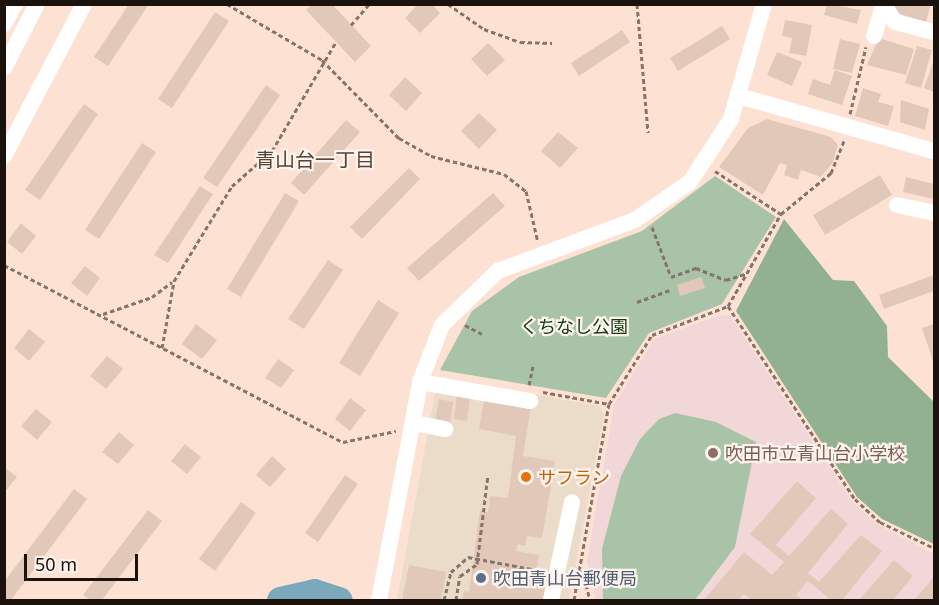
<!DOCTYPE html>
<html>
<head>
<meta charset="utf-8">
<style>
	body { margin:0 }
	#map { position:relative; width:939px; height:605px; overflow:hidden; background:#fde2d4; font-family:"Noto Sans","Noto Sans JP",sans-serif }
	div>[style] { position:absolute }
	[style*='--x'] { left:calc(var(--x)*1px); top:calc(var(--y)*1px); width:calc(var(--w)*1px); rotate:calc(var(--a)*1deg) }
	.commercial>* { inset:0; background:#ebdcc9 }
	.education>* { inset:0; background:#f2d7d9 }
	.green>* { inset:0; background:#a9c3a8 }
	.forest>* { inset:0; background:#92b191 }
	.river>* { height:27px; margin:-13.5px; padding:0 13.5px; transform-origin:13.5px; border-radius:13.5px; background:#7aa9bb }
	.building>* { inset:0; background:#e2c8b9 }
	.path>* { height:3px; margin-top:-1.5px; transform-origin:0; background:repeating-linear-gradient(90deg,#86746b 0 4.5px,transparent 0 7.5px) }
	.minor>* { height:16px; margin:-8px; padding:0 8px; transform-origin:8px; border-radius:8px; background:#fff }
	.dots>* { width:16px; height:16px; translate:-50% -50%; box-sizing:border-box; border:3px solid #fef3ed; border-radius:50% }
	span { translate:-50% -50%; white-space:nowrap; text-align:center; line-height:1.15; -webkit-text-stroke:4.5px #fef3ed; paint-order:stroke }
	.park-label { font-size:18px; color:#0d3b10 }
	.education-label { font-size:18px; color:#785e54 }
	.left { translate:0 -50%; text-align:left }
	.food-label { font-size:18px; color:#c56008 }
	.service-label { font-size:18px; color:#4e5e75 }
	.neighbourhood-label { font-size:20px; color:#574236 }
	.frame { position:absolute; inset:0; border:6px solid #1b120d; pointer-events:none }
	.scale { position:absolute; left:24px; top:554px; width:114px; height:27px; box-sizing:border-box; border:3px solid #1b120d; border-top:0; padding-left:8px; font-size:18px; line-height:21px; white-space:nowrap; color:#1b120d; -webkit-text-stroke:4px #fef3ed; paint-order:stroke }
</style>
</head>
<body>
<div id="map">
	<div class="commercial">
		<div style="clip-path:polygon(438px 377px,599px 406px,604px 415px,569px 600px,397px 600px)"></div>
	</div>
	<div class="education">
		<div style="clip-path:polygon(720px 315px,730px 316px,852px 501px,877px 524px,934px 554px,934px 600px,596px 600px,587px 561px,614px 405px,654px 339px)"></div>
	</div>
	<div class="green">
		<div style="clip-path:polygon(715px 176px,776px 217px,722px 304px,649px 333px,606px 398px,440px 370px,472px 311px,519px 277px,642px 231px)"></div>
		<div style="clip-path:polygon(675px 413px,716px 422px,756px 442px,735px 547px,695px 600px,603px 600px,602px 549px,621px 476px,640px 439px,659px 419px)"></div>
	</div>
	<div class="forest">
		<div style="clip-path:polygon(784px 219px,833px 280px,854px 281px,887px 326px,888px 357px,934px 402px,934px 544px,882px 519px,857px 497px,736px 311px)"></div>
	</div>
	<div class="river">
		<div style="--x:280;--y:600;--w:35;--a:-13"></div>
		<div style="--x:314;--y:592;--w:26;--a:18"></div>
	</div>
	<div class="building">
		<div style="clip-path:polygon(129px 4px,149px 4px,108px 66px,94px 57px)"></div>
		<div style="clip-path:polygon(312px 4px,332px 4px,371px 46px,355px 62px,306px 10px)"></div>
		<div style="clip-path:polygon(418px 4px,432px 4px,440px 13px,420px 33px,405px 18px)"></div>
		<div style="clip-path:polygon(827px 4px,861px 10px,857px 24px,824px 15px)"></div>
		<div style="clip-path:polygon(891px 4px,931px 4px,926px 22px,890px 11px)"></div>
		<div style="clip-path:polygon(215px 12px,229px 21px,172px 108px,158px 99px)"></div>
		<div style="clip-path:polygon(785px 20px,812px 25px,806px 56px,789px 53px,792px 38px,782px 36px)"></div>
		<div style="clip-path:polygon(722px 26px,730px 39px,678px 71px,670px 58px)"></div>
		<div style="clip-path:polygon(622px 30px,630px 42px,579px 76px,571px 63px)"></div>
		<div style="clip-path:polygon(879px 38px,914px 49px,906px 75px,867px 65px)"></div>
		<div style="clip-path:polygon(840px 39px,860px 44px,852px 73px,833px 69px)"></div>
		<div style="clip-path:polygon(488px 43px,505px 60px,487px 76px,471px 59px)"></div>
		<div style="clip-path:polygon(917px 46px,932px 50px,921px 88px,905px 83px)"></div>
		<div style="clip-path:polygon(777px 52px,802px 62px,792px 86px,767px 75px)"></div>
		<div style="clip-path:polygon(934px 60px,934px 92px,924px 88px)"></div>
		<div style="clip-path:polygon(835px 70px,852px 76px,842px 105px,808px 94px,813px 79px,830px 85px)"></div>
		<div style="clip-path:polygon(405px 77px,422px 93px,406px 111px,389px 95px)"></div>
		<div style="clip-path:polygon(266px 85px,280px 95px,217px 187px,203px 178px)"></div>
		<div style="clip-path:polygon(863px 88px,881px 94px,878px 102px,894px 106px,888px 126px,855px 116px)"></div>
		<div style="clip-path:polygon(901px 100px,929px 109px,925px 130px,900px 122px)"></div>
		<div style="clip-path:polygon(84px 104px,98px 114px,40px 200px,25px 190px)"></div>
		<div style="clip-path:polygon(479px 113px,497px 130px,479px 149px,461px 131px)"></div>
		<div style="clip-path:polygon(767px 119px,831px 137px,838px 145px,833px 162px,821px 177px,801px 170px,798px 180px,784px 175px,787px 165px,780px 163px,763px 195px,719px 167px,748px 128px)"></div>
		<div style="clip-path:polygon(346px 120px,360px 132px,304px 195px,291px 183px)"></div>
		<div style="clip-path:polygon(558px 132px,578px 148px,560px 168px,541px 151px)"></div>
		<div style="clip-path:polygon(142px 143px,156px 152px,99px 239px,85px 230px)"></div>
		<div style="clip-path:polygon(409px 168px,420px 179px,362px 239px,350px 227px)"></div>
		<div style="clip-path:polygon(880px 175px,892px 195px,825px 235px,813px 215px)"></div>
		<div style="clip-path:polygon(906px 177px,934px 184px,934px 199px,903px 192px)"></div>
		<div style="clip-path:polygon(200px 186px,213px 194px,168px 263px,154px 255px)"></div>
		<div style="clip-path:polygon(285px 193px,299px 201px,241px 297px,227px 289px)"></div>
		<div style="clip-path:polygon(493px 193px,505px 206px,419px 281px,407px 268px)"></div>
		<div style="clip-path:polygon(21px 223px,36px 236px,22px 254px,7px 242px)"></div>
		<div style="clip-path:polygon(328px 260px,343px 270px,304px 329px,288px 319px)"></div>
		<div style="clip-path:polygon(85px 266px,100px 278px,87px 296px,71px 283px)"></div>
		<div style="clip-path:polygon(934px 275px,934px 291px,884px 309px,879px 295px)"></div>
		<div style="clip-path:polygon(701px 277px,705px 288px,680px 296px,677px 285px)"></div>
		<div style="clip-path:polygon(378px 300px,399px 313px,360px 376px,339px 363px)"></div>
		<div style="clip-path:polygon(196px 324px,217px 340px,202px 359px,182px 344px)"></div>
		<div style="clip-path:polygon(934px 324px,934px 364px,922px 328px)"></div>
		<div style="clip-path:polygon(29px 329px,45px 342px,29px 361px,14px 348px)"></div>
		<div style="clip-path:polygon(107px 356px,123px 369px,106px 389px,90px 376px)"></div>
		<div style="clip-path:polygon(278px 359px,294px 370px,281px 388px,265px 378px)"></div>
		<div style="clip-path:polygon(457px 396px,470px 397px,467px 421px,454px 419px)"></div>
		<div style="clip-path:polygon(350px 398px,366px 410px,350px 431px,335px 419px)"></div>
		<div style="clip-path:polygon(439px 399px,453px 402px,450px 423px,435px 421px)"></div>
		<div style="clip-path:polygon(484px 399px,531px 406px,523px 456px,555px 461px,542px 538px,527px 536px,525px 546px,518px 544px,516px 551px,539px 555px,535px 577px,545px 589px,543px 600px,462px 600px,464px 591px,469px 592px,480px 511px,488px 512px,490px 496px,508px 498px,516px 436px,479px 429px)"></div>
		<div style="clip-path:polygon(36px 409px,52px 422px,37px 440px,21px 426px)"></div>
		<div style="clip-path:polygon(119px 432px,134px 445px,118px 464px,102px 452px)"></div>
		<div style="clip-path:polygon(185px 444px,201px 457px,187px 474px,171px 461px)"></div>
		<div style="clip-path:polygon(272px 456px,286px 469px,270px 487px,256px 475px)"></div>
		<div style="clip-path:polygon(4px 467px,17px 477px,4px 493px)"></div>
		<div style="clip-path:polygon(345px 475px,358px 484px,318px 542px,305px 533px)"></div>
		<div style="clip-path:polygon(797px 481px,816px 498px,776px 545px,789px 556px,831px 509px,848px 524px,808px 573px,819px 582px,861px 535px,882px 551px,842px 600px,831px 600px,808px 581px,796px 595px,802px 600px,752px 600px,744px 594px,738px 600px,704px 600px,744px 552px,772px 575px,784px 562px,750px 534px)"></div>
		<div style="clip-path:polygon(74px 489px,87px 499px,11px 600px,4px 600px,4px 582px)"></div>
		<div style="clip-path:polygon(241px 502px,256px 513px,215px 571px,199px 559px)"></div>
		<div style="clip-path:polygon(148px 510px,162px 521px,102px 600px,90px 600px,83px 595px)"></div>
		<div style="clip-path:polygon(894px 560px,913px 576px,893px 600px,859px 600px)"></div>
		<div style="clip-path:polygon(409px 565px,446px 572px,441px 600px,402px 600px)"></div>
		<div style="clip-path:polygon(934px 577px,934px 600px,914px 600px)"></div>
	</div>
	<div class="path">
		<div style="--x:227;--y:4;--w:110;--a:30.5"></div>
		<div style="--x:322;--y:60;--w:110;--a:45.4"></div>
		<div style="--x:399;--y:138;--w:37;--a:29"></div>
		<div style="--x:431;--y:156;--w:75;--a:13.9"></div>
		<div style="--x:504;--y:174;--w:28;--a:38"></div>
		<div style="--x:526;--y:191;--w:52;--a:76.8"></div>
		<div style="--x:448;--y:4;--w:44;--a:34.8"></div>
		<div style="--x:484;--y:29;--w:38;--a:20"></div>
		<div style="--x:520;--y:42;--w:32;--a:2"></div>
		<div style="--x:637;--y:4;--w:129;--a:85.1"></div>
		<div style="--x:351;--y:25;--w:28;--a:-49"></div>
		<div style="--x:850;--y:114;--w:69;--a:-76.6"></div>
		<div style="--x:715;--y:171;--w:79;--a:33.1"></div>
		<div style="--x:652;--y:227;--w:53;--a:69.2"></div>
		<div style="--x:671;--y:277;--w:27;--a:-20"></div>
		<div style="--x:696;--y:268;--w:32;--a:22"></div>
		<div style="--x:726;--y:280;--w:22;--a:-18"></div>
		<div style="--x:4;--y:265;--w:382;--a:27.6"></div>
		<div style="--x:343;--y:442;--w:54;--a:-11.7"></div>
		<div style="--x:637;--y:302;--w:35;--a:-20"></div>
		<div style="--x:728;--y:306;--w:231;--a:56.7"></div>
		<div style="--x:855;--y:499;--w:34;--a:43"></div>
		<div style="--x:880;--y:522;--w:60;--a:25.7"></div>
		<div style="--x:103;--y:314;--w:52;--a:-19.1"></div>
		<div style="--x:152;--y:297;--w:25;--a:-37"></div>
		<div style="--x:465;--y:325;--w:19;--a:28"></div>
		<div style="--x:162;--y:348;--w:68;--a:-79.8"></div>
		<div style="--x:174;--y:281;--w:111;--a:-58.6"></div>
		<div style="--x:232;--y:186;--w:53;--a:-41.2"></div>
		<div style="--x:272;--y:151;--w:126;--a:-59.6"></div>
		<div style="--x:529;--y:385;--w:19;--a:-78"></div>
		<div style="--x:543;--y:392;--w:67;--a:10.3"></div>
		<div style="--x:582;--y:570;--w:31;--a:75"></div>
		<div style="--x:444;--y:600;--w:29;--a:-76"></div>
		<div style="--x:451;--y:572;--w:23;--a:-41"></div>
		<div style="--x:468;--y:557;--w:75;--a:10.7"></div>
		<div style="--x:456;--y:600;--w:24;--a:-81"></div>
		<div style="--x:460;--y:576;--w:21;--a:-35"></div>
		<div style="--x:477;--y:564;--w:90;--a:-83"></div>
		<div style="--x:574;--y:600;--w:199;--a:-79.9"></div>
		<div style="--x:609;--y:404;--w:81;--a:-58.1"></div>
		<div style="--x:652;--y:335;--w:81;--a:-20.9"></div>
		<div style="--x:728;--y:306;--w:106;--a:-60.1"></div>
		<div style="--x:781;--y:214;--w:65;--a:-39.4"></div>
		<div style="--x:831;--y:173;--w:35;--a:-68"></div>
	</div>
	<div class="minor">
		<div style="--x:884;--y:4;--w:21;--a:59"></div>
		<div style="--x:895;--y:22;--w:40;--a:14.4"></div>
		<div style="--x:4;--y:24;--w:23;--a:-61"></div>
		<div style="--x:874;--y:36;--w:31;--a:-73"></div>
		<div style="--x:4;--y:68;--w:72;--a:-62.7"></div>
		<div style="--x:739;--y:96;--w:203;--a:15.8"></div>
		<div style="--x:4;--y:156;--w:172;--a:-62.2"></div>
		<div style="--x:897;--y:205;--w:38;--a:12"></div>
		<div style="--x:420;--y:382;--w:112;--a:9.8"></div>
		<div style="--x:414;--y:423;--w:32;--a:11"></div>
		<div style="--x:379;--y:600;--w:222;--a:-79.3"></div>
		<div style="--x:420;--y:382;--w:61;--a:-68.9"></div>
		<div style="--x:442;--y:325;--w:78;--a:-44"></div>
		<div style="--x:498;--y:271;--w:146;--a:-20.4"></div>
		<div style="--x:635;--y:220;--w:67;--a:-34.6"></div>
		<div style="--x:690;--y:182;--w:75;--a:-56.9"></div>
		<div style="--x:731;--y:119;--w:120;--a:-74"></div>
		<div style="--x:551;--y:600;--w:100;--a:-77.9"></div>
	</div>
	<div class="dots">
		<div style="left:713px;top:453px;background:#8d6e63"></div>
		<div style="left:526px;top:477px;background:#e8710a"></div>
		<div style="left:481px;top:578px;background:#5c6f8a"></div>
	</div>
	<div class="park-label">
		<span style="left:574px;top:326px">くちなし公園</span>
	</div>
	<div class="education-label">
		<span class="left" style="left:725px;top:453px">吹田市立青山台小学校</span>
	</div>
	<div class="food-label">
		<span class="left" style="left:538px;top:477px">サフラン</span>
	</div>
	<div class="service-label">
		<span class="left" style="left:493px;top:578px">吹田青山台郵便局</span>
	</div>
	<div class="neighbourhood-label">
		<span style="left:315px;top:159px">青山台一丁目</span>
	</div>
	<div class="frame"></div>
	<div class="scale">50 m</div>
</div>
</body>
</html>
